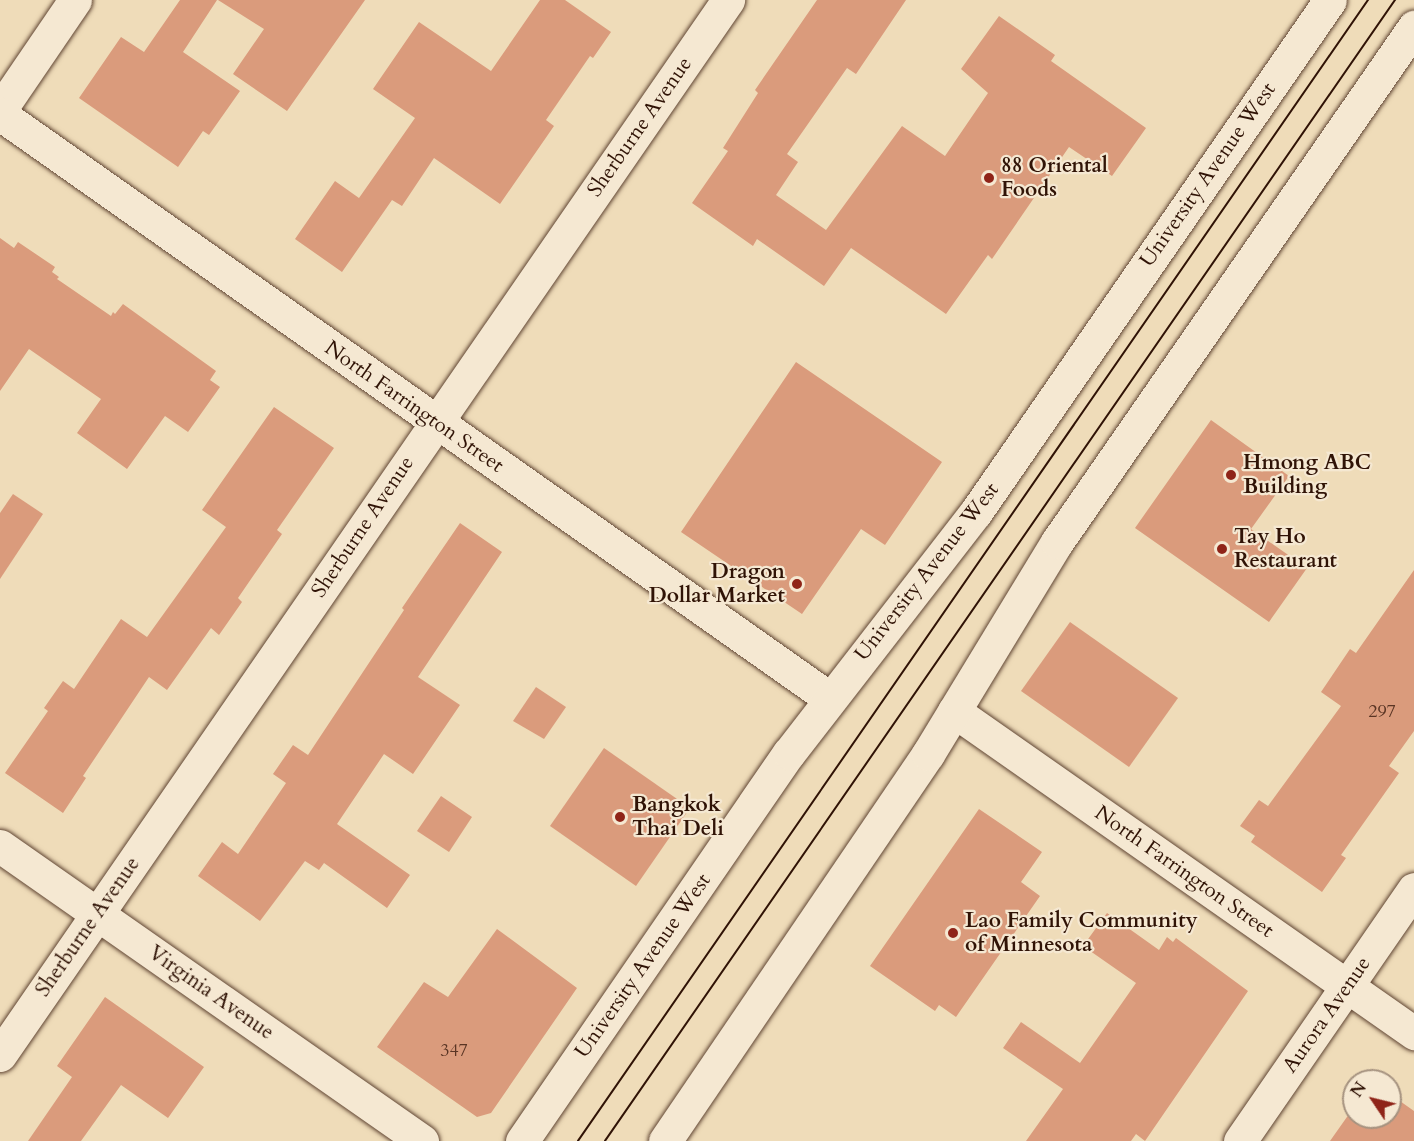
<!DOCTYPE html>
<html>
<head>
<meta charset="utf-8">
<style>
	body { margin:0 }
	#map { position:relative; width:1414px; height:1141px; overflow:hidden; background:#efdcb9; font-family:Cardo,serif }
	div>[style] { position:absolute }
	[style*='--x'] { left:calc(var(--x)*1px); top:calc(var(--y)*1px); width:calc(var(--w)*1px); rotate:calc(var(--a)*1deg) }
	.building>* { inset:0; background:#da9b7c }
	.roads { filter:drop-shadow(0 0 2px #604533) drop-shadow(0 0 2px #604533) }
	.minor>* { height:33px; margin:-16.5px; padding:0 16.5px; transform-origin:16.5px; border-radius:16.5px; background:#f5e8d2 }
	.secondary>* { height:33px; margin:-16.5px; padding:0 16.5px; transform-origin:16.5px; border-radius:16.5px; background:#f5e8d2 }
	.tram>* { height:1.5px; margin:-0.75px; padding:0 0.75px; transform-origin:0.75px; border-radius:0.75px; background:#301306 }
	.dots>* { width:16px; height:16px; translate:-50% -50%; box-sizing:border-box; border:3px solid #f5e8d2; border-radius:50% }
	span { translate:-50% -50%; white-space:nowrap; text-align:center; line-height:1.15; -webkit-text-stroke:4.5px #f5e8d2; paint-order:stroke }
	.number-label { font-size:18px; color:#5a3524 }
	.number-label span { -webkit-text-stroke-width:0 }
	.street-label { font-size:21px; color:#301306 }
	.poi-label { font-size:21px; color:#301306; font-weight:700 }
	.left { translate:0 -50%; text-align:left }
	.right { translate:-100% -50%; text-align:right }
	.north { position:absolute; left:1342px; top:1069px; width:60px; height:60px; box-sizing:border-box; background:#f5e8d2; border:2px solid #a69380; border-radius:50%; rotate:305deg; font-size:16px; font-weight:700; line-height:24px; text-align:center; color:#301306 }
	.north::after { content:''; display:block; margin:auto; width:21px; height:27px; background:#8f2418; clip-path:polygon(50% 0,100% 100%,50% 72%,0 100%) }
</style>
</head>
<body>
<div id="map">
	<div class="building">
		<div style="clip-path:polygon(180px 0,217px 0,183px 52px,240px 91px,209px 135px,203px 131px,178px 167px,79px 98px,121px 37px,144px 52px)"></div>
		<div style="clip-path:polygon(218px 0,365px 0,287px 111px,233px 74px,264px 29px)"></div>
		<div style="clip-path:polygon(540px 0,565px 0,611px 32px,593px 58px,590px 56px,546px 120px,554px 126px,500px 204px,434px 158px,402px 206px,392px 200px,342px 272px,295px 239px,335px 181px,359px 198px,415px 118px,373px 89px,419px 22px,491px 71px)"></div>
		<div style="clip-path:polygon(817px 0,906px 0,856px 74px,847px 68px,787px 154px,798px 162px,776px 195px,826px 230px,902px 126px,945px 156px,988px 93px,961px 69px,999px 16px,1055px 55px,1051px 61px,1146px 128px,1112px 176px,1069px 147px,992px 259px,988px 255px,946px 314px,851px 248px,824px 286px,757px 239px,753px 246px,692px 203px,728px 151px,723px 148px,758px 93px,755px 90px)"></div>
		<div style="clip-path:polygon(0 238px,14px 248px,18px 242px,55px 267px,52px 272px,59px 277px,57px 279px,111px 316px,113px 312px,115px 314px,123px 304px,216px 371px,210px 380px,220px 387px,188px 432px,165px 416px,127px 469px,77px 433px,101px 399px,29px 349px,0 391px)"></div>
		<div style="clip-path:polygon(796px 362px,942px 462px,885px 545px,861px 529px,802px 614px,681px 532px)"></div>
		<div style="clip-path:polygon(274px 407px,334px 448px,277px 530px,282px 534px,238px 598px,242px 602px,219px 635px,211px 628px,167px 690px,149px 677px,83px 776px,86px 778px,63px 813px,5px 773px,48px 711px,44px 708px,63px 681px,74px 689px,121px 619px,147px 637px,226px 527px,202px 510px)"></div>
		<div style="clip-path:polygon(1211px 420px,1289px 476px,1251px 529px,1307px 568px,1269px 622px,1135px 528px)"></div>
		<div style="clip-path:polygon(13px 494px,43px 514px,0 579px,0 513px)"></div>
		<div style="clip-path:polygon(460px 523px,502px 552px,418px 677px,460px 705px,413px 774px,384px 754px,337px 824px,410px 875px,387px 908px,324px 863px,319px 870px,305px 861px,260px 921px,198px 876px,222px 842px,238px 854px,286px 783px,273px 774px,293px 745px,308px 755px,404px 610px,402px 608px)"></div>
		<div style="clip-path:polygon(1414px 570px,1414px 731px,1389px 766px,1399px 773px,1341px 855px,1346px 858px,1322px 892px,1251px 842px,1255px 836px,1240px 826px,1259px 800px,1268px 806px,1341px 706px,1321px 692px,1350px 649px,1356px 653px)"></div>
		<div style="clip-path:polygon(1070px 622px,1178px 698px,1129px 767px,1021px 691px)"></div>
		<div style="clip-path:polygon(536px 687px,566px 707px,544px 739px,513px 721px)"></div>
		<div style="clip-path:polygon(604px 748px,690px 808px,636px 886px,550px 826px)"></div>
		<div style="clip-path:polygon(441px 796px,472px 817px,449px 852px,417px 831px)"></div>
		<div style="clip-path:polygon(979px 809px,1042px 852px,1021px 882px,1040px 896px,956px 1017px,939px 1005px,935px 1011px,870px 966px)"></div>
		<div style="clip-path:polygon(1107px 913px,1159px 950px,1167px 937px,1173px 942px,1176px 938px,1248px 991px,1145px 1141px,1136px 1134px,1131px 1141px,1026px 1141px,1063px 1089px,1003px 1048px,1021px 1022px,1080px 1063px,1136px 983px,1083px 946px)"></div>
		<div style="clip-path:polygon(497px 929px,577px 988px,491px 1113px,477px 1117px,377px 1047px,424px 982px,448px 997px)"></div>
		<div style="clip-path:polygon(105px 997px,204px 1067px,168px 1118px,121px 1085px,81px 1141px,28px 1141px,72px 1077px,57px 1066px)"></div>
		<div style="clip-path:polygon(1390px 1094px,1414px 1111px,1414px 1141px,1330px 1141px,1354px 1107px,1354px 1117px,1390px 1117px)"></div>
	</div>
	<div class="roads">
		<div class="minor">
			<div style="--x:0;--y:110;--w:133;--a:-55.7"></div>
			<div style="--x:0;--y:114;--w:1014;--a:35.16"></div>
			<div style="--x:954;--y:711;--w:562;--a:34.99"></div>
			<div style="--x:0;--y:846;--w:515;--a:34.96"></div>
			<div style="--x:0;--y:1055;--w:1282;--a:-55.39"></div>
			<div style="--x:1240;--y:1141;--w:306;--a:-55.4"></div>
		</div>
		<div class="secondary">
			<div style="--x:522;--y:1141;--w:471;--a:-55.5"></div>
			<div style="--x:789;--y:753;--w:305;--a:-52.2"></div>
			<div style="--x:976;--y:512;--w:622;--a:-55.34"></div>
			<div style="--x:665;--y:1141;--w:468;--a:-55.8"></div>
			<div style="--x:928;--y:754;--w:248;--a:-58.7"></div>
			<div style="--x:1057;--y:542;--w:627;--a:-55.27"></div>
		</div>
	</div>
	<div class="tram">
		<div style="--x:578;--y:1141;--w:1388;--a:-55.3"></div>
		<div style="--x:605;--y:1141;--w:1388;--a:-55.3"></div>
	</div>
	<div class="dots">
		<div style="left:989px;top:178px;background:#8f2418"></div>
		<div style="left:1231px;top:475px;background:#8f2418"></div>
		<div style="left:1222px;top:549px;background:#8f2418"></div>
		<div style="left:797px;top:584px;background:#8f2418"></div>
		<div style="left:620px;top:817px;background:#8f2418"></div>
		<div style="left:953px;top:933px;background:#8f2418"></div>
	</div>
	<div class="number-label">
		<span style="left:1382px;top:712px">297</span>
		<span style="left:454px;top:1051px">347</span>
	</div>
	<div class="street-label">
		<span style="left:640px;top:127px;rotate:-55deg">Sherburne Avenue</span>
		<span style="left:1208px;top:175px;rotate:-55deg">University Avenue West</span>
		<span style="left:414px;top:407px;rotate:35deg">North Farrington Street</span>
		<span style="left:363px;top:527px;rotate:-56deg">Sherburne Avenue</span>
		<span style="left:927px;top:572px;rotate:-52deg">University Avenue West</span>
		<span style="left:1184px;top:872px;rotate:35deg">North Farrington Street</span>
		<span style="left:88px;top:927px;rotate:-55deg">Sherburne Avenue</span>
		<span style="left:643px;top:966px;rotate:-55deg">University Avenue West</span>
		<span style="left:211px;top:993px;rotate:35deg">Virginia Avenue</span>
		<span style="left:1327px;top:1015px;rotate:-55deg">Aurora Avenue</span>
	</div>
	<div class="poi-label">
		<span class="left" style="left:1001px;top:178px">88 Oriental<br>Foods</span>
		<span class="left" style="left:1243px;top:475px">Hmong ABC<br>Building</span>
		<span class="left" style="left:1234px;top:549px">Tay Ho<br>Restaurant</span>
		<span class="right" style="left:785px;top:584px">Dragon<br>Dollar Market</span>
		<span class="left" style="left:632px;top:817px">Bangkok<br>Thai Deli</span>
		<span class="left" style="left:965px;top:933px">Lao Family Community<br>of Minnesota</span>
	</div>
	<div class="north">N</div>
</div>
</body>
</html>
